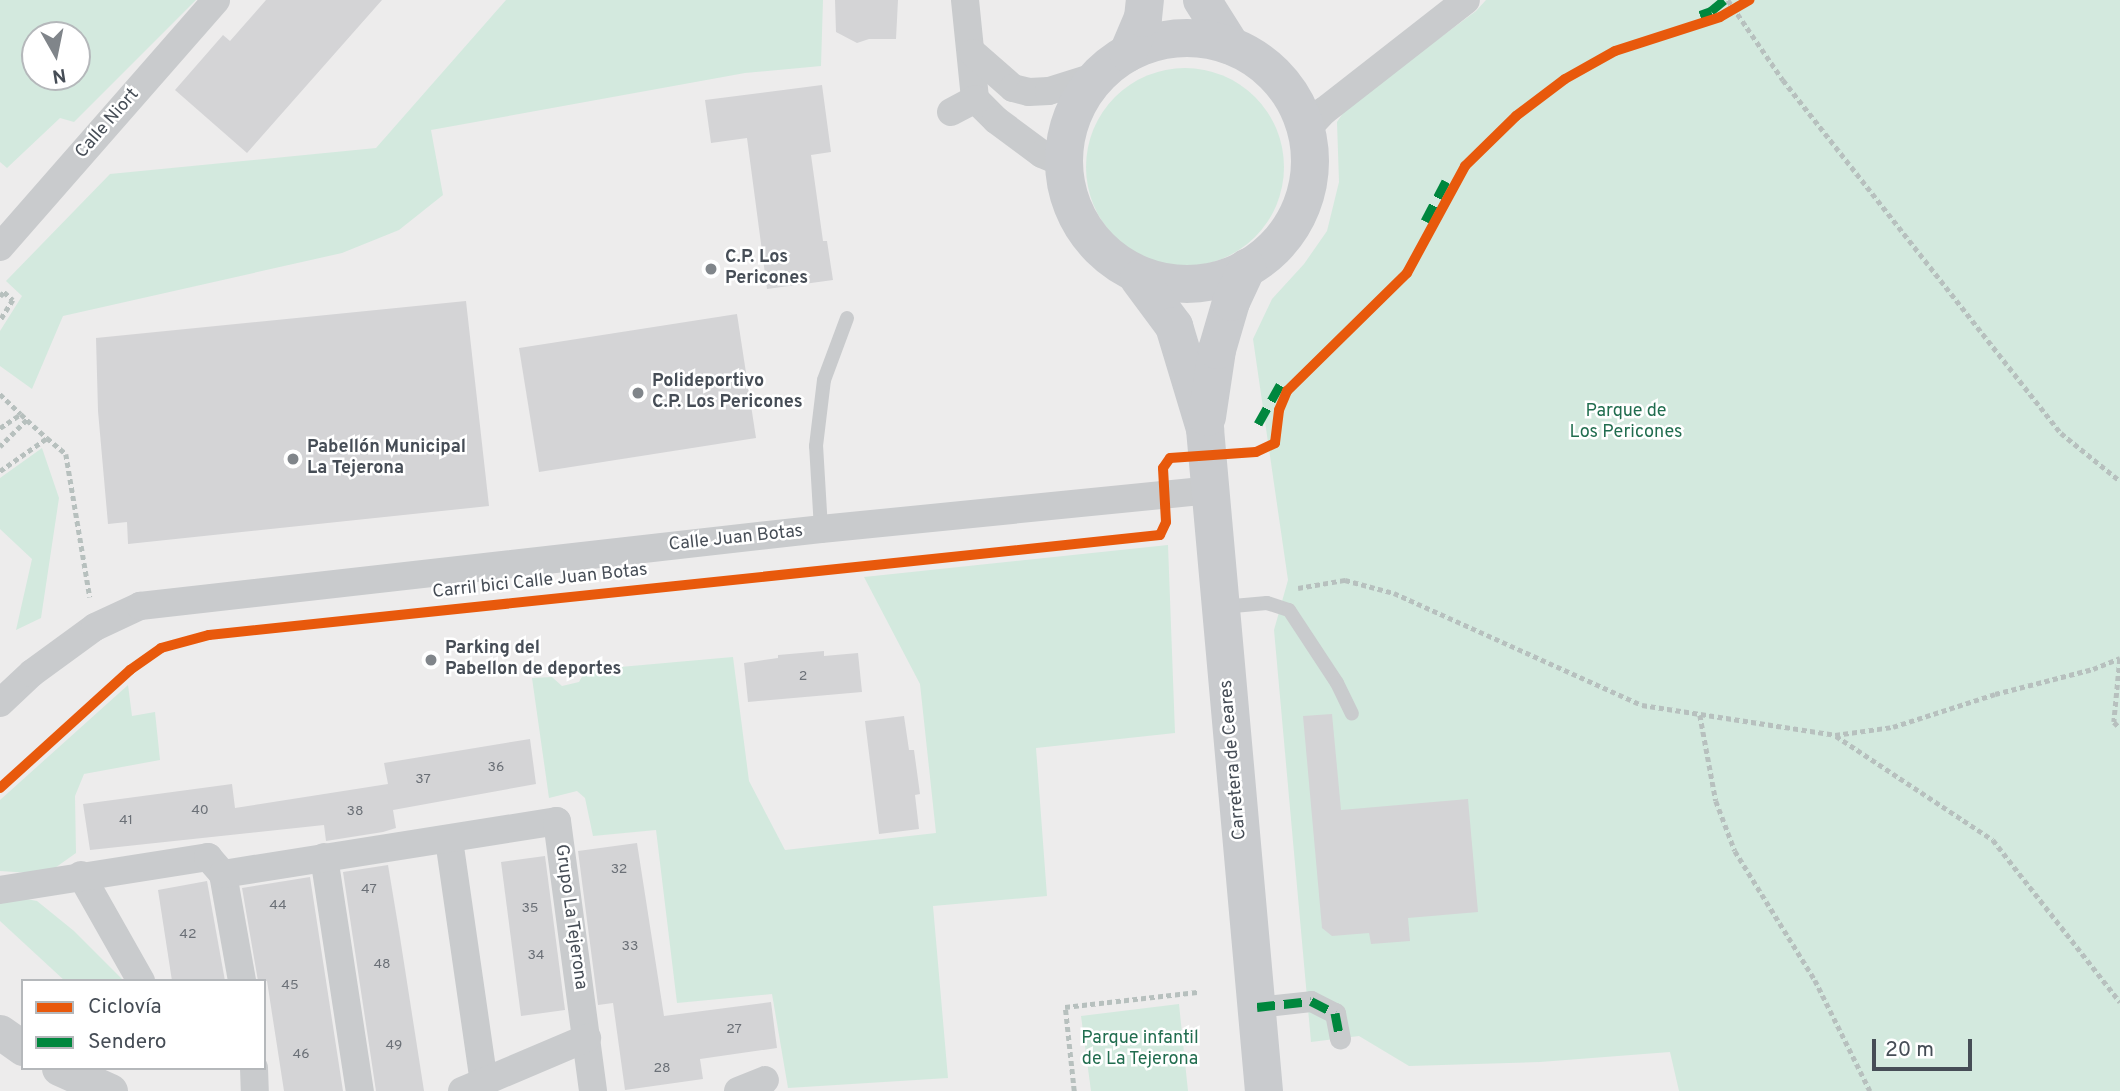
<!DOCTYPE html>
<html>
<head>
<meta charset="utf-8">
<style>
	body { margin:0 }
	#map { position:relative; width:2120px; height:1091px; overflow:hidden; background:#edecec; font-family:Overpass,sans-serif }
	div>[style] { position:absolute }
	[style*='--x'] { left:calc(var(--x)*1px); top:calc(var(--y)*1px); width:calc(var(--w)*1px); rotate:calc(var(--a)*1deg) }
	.green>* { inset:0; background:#d3e9de }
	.round { border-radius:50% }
	.building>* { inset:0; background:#d4d4d6 }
	.path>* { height:4.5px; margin-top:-2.25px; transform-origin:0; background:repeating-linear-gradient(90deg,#b7c0be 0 5px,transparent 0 8.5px) }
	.service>* { height:14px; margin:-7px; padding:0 7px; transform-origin:7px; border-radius:7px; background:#c9cbcd }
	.pedestrian>* { height:21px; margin:-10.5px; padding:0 10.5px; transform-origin:10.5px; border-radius:10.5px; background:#c9cbcd }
	.minor>* { height:28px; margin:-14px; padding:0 14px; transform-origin:14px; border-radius:14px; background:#c9cbcd }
	.tertiary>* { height:35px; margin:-17.5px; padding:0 17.5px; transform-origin:17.5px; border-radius:17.5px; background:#c9cbcd }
	.secondary>* { height:38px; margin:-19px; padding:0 19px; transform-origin:19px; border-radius:19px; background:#c9cbce }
	.secondary>.ring { margin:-19px; padding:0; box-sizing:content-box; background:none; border:38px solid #c9cbce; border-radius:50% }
	.quiet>* { height:9px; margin-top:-4.5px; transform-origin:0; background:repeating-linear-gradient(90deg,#00873e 0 18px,transparent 0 27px) }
	.cycleway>* { height:10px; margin:-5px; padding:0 5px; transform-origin:5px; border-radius:5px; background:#e8590c }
	.dots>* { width:19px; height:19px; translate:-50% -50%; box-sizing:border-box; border:4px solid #fff; border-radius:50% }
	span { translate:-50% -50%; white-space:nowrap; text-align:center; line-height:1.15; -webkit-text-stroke:5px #fff; paint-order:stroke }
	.number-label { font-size:14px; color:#6b7077 }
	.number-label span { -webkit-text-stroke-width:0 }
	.street-label { font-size:18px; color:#464d56 }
	.poi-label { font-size:18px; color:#464d56; font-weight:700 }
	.left { translate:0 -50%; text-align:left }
	.park-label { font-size:18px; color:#216d4f }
	.legend { position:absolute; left:21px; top:979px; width:245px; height:91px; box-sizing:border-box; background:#fff; border:2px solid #b5b8bb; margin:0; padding:9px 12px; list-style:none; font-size:21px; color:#464d56 }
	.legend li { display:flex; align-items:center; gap:14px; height:35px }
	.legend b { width:35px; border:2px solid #b5b8bb }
	.north { position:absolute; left:21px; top:21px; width:70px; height:70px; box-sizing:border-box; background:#fff; border:2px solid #b5b8bb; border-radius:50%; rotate:171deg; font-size:19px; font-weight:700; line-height:28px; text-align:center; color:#464d56 }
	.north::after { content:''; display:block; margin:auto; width:24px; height:32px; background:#80858a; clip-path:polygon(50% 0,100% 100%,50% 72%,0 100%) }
	.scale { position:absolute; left:1872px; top:1039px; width:100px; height:32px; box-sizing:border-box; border:4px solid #464d56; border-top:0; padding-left:9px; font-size:21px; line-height:24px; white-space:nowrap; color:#464d56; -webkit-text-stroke:5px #fff; paint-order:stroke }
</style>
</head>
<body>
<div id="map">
	<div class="green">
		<div style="clip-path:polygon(evenodd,0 0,196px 0,74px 122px,60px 118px,7px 168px,0 162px,0 0,35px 35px,77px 35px,77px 77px,35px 77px,35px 35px)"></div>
		<div style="clip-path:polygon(506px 0,823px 0,821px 66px,745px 73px,431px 130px,443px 195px,399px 230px,342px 253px,63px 316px,32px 389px,0 366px,0 331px,22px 296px,6px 281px,110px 174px,376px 148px)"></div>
		<div style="clip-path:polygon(1486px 0,2120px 0,2120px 1091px,1679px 1091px,1670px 1052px,1540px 1062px,1409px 1066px,1359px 1036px,1311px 1042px,1274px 630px,1288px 580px,1253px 339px,1272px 299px,1304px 264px,1327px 231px,1339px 182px,1337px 122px,1343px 113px,1352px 103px,1476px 11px)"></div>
		<div class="round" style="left:1086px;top:68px;width:198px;height:198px"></div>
		<div style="clip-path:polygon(42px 448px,59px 498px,41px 618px,16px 630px,32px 559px,0 529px,0 478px)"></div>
		<div style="clip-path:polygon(1168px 545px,1175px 733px,1036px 748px,1047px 896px,933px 906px,948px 1078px,788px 1088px,772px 994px,677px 1003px,656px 830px,593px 836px,585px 798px,577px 791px,549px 798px,532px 678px,552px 677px,562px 686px,579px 682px,586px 670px,733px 657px,749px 781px,785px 850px,936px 833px,920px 684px,864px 577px)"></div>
		<div style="clip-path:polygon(128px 685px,132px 716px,155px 712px,160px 760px,84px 774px,75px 796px,76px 853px,52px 870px,30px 873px,0 871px,0 800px)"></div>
		<div style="clip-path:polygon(21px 898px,37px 901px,74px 931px,124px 981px,65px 981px,0 921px,0 901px)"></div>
		<div style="clip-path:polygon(1179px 1004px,1188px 1091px,1091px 1091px,1081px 1016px)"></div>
	</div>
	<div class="building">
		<div style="clip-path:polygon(266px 0,382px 0,247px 153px,175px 90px,223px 35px,230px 41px)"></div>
		<div style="clip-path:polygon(835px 0,898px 0,896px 39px,869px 39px,857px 43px,836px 32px)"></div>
		<div style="clip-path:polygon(822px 85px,831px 152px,811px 155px,823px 241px,827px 241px,833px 280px,767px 289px,747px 138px,711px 143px,705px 100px)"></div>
		<div style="clip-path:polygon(466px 301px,489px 506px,128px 544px,127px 522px,108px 524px,98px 411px,96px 338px)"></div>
		<div style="clip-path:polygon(737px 314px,756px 438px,539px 472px,519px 348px)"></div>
		<div style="clip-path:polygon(824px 651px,824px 656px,858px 653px,862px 692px,748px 702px,744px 663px,778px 658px,778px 655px)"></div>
		<div style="clip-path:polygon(1332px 714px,1341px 810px,1468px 799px,1478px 912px,1408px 918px,1410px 941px,1371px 944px,1369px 933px,1332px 936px,1322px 928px,1303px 716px)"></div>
		<div style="clip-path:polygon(904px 716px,909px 750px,914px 750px,920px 794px,915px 795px,919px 829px,879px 834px,865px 721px)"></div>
		<div style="clip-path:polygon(530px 739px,536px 784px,393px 810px,396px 828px,383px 832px,326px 841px,324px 825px,90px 850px,83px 804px,232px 784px,235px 808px,388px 784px,384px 763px)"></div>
		<div style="clip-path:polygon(637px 843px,664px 1016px,771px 1002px,777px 1048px,700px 1059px,703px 1079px,625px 1090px,613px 1003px,598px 1005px,578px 851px)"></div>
		<div style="clip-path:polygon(545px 856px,565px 1010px,521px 1016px,501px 862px)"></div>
		<div style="clip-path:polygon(388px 865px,399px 931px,424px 1091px,376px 1091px,343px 872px)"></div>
		<div style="clip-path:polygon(310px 877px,343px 1091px,284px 1091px,267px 981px,258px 981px,242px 888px)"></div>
		<div style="clip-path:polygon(207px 881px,225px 981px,172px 981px,158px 890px)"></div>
	</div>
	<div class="path">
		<div style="--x:1728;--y:0;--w:97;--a:55.5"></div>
		<div style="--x:1783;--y:80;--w:449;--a:51.8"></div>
		<div style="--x:2061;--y:433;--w:76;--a:39.1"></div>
		<div style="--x:0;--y:296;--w:6;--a:-45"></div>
		<div style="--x:4;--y:292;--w:12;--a:42"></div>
		<div style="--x:13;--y:300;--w:25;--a:122"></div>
		<div style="--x:0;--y:394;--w:29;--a:44"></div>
		<div style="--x:27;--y:420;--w:27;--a:42"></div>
		<div style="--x:0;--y:428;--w:25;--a:-34"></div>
		<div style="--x:21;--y:414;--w:8;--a:45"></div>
		<div style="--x:27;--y:420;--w:38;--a:135"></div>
		<div style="--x:0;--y:471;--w:57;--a:-35.1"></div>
		<div style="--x:47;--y:438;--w:25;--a:40"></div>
		<div style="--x:66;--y:454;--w:145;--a:80.5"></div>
		<div style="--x:1298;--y:588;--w:48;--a:-9.7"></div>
		<div style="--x:1345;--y:580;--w:51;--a:14.9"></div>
		<div style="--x:1394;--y:593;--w:272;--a:24.3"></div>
		<div style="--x:1642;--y:705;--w:195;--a:8.8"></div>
		<div style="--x:1835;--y:735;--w:59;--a:-7.9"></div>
		<div style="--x:1893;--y:727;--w:107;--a:-17.9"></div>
		<div style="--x:1995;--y:694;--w:101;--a:-14.3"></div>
		<div style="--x:2093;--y:669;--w:29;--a:-22"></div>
		<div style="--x:2120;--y:659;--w:63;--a:95.4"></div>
		<div style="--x:2114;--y:722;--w:8;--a:45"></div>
		<div style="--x:1700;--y:715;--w:87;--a:79.5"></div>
		<div style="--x:1716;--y:801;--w:53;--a:69.2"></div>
		<div style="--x:1735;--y:851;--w:152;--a:58.2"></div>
		<div style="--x:1815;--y:980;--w:124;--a:63.6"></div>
		<div style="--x:1836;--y:736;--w:188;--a:33.5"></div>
		<div style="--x:1993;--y:840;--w:206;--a:51.9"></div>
		<div style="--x:1074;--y:1091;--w:84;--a:-96.1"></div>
		<div style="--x:1065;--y:1007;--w:133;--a:-6.5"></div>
	</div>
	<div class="service">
		<div style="--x:821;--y:529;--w:83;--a:-93.4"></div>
		<div style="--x:816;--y:446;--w:66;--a:-83.1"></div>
		<div style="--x:824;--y:380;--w:66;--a:-69.6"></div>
		<div style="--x:1222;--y:607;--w:45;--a:-5.1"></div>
		<div style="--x:1267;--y:603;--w:23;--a:18"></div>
		<div style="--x:1289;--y:610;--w:87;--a:56.7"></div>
		<div style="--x:1337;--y:683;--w:34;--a:64"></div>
	</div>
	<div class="pedestrian">
		<div style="--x:1257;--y:1007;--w:54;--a:-6.3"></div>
		<div style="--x:1311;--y:1001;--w:27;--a:27"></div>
		<div style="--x:1335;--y:1013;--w:26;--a:79"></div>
	</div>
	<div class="minor">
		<div style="--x:965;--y:0;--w:100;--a:84.2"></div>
		<div style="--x:975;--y:99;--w:30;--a:45"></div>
		<div style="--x:996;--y:120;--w:57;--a:36.5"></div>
		<div style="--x:1042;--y:154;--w:23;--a:23"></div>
		<div style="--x:973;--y:53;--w:53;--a:41.2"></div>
		<div style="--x:1013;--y:88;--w:16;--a:14"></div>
		<div style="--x:1029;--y:92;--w:20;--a:-3"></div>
		<div style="--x:1049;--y:91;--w:50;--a:-17.4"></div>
		<div style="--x:951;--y:112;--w:27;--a:-28"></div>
		<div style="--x:1307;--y:129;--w:25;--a:-47"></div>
		<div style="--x:1324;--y:111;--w:180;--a:-38"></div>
		<div style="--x:0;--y:247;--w:328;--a:-48.8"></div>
		<div style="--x:0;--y:703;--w:44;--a:-43.2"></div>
		<div style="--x:32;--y:673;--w:78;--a:-36.1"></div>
		<div style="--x:95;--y:627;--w:50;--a:-25"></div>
		<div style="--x:140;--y:606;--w:685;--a:-6.45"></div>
		<div style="--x:821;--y:529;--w:391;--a:-5.7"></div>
		<div style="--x:449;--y:840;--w:246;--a:81.8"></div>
		<div style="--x:324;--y:857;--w:237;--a:81.3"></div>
		<div style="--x:223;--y:874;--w:109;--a:79.9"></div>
		<div style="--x:81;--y:875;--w:122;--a:60.5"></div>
		<div style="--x:0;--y:890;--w:211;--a:-9"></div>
		<div style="--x:208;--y:857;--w:23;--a:49"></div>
		<div style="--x:223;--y:874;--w:338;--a:-9"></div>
		<div style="--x:557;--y:821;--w:272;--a:82.4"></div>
		<div style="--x:254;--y:1068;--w:23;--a:88"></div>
		<div style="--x:462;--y:1091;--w:136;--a:-23"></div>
		<div style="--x:738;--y:1091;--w:29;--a:-22"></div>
	</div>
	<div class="tertiary">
		<div style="--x:0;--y:1032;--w:28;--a:35"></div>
		<div style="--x:59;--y:1068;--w:56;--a:24.3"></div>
	</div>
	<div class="secondary">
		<div style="--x:1202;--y:0;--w:54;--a:57.8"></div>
		<div class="ring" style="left:1064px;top:38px;width:208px;height:208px"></div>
		<div style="--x:1128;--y:53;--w:38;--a:-67"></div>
		<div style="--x:1143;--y:18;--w:18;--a:-84"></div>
		<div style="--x:1139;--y:279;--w:59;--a:53.3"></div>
		<div style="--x:1174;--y:326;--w:108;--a:73.2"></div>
		<div style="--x:1205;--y:429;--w:665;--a:84.91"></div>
		<div style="--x:1207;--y:417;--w:68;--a:-81.5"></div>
		<div style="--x:1217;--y:350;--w:50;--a:-73.7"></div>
		<div style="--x:1231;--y:302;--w:38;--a:-65"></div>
	</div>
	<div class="quiet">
		<div style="--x:1700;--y:15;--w:12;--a:-20"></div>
		<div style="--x:1711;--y:11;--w:17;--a:-40"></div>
		<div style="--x:1425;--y:221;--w:45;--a:-62.3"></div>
		<div style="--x:1258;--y:424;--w:45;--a:-60.6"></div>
		<div style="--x:1257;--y:1007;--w:54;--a:-6.3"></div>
		<div style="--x:1311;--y:1001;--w:27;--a:27"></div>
		<div style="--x:1335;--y:1013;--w:26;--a:79"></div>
	</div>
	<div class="cycleway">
		<div style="--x:0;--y:788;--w:176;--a:-42.2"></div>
		<div style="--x:130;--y:670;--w:38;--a:-35"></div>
		<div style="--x:161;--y:648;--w:50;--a:-15.2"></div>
		<div style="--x:209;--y:635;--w:956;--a:-6"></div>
		<div style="--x:1160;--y:535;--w:14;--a:-65"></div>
		<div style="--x:1166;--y:522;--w:54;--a:-93.2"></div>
		<div style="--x:1163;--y:468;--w:12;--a:-55"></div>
		<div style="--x:1170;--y:458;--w:86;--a:-4"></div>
		<div style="--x:1256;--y:452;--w:21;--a:-25"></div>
		<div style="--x:1275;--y:443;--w:33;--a:-83"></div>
		<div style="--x:1279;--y:410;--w:21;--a:-67"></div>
		<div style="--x:1287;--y:391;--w:168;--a:-44.5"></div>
		<div style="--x:1407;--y:273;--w:122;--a:-61.5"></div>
		<div style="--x:1465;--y:166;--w:71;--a:-44.4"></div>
		<div style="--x:1516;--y:116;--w:61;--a:-37.1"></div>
		<div style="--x:1565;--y:79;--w:57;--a:-29.2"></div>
		<div style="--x:1615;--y:51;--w:110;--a:-17.9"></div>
		<div style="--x:1720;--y:17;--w:34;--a:-30"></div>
	</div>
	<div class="dots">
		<div style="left:711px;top:269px;background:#80858a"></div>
		<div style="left:638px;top:393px;background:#80858a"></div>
		<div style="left:293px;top:459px;background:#80858a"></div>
		<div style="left:431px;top:660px;background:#80858a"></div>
	</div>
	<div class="number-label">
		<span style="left:803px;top:677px">2</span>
		<span style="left:496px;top:768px">36</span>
		<span style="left:423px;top:780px">37</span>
		<span style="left:200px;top:811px">40</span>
		<span style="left:355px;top:812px">38</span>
		<span style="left:126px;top:821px">41</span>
		<span style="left:619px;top:870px">32</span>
		<span style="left:369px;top:890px">47</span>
		<span style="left:278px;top:906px">44</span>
		<span style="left:530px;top:909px">35</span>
		<span style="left:188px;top:935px">42</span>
		<span style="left:630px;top:947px">33</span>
		<span style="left:536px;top:956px">34</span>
		<span style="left:382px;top:965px">48</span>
		<span style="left:290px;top:986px">45</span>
		<span style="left:734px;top:1030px">27</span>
		<span style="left:394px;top:1046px">49</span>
		<span style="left:301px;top:1055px">46</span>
		<span style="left:662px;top:1069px">28</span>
	</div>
	<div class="street-label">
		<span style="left:108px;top:124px;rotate:-49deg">Calle Niort</span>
		<span style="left:736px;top:539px;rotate:-6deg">Calle Juan Botas</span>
		<span style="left:540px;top:582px;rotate:-6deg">Carril bici Calle Juan Botas</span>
		<span style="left:1234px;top:760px;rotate:-95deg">Carretera de Ceares</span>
		<span style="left:570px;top:917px;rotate:82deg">Grupo La Tejerona</span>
	</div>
	<div class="poi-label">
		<span class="left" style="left:725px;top:269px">C.P. Los<br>Pericones</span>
		<span class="left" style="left:652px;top:393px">Polideportivo<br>C.P. Los Pericones</span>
		<span class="left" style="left:307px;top:459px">Pabellón Municipal<br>La Tejerona</span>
		<span class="left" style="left:445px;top:660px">Parking del<br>Pabellon de deportes</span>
	</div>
	<div class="park-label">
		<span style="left:1626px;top:423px">Parque de<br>Los Pericones</span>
		<span style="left:1140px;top:1050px">Parque infantil<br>de La Tejerona</span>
	</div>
	<ul class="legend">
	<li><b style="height:9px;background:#e8590c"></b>Ciclovía</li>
	<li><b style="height:9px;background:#00873e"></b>Sendero</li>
	</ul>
	<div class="north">N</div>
	<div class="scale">20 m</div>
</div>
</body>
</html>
